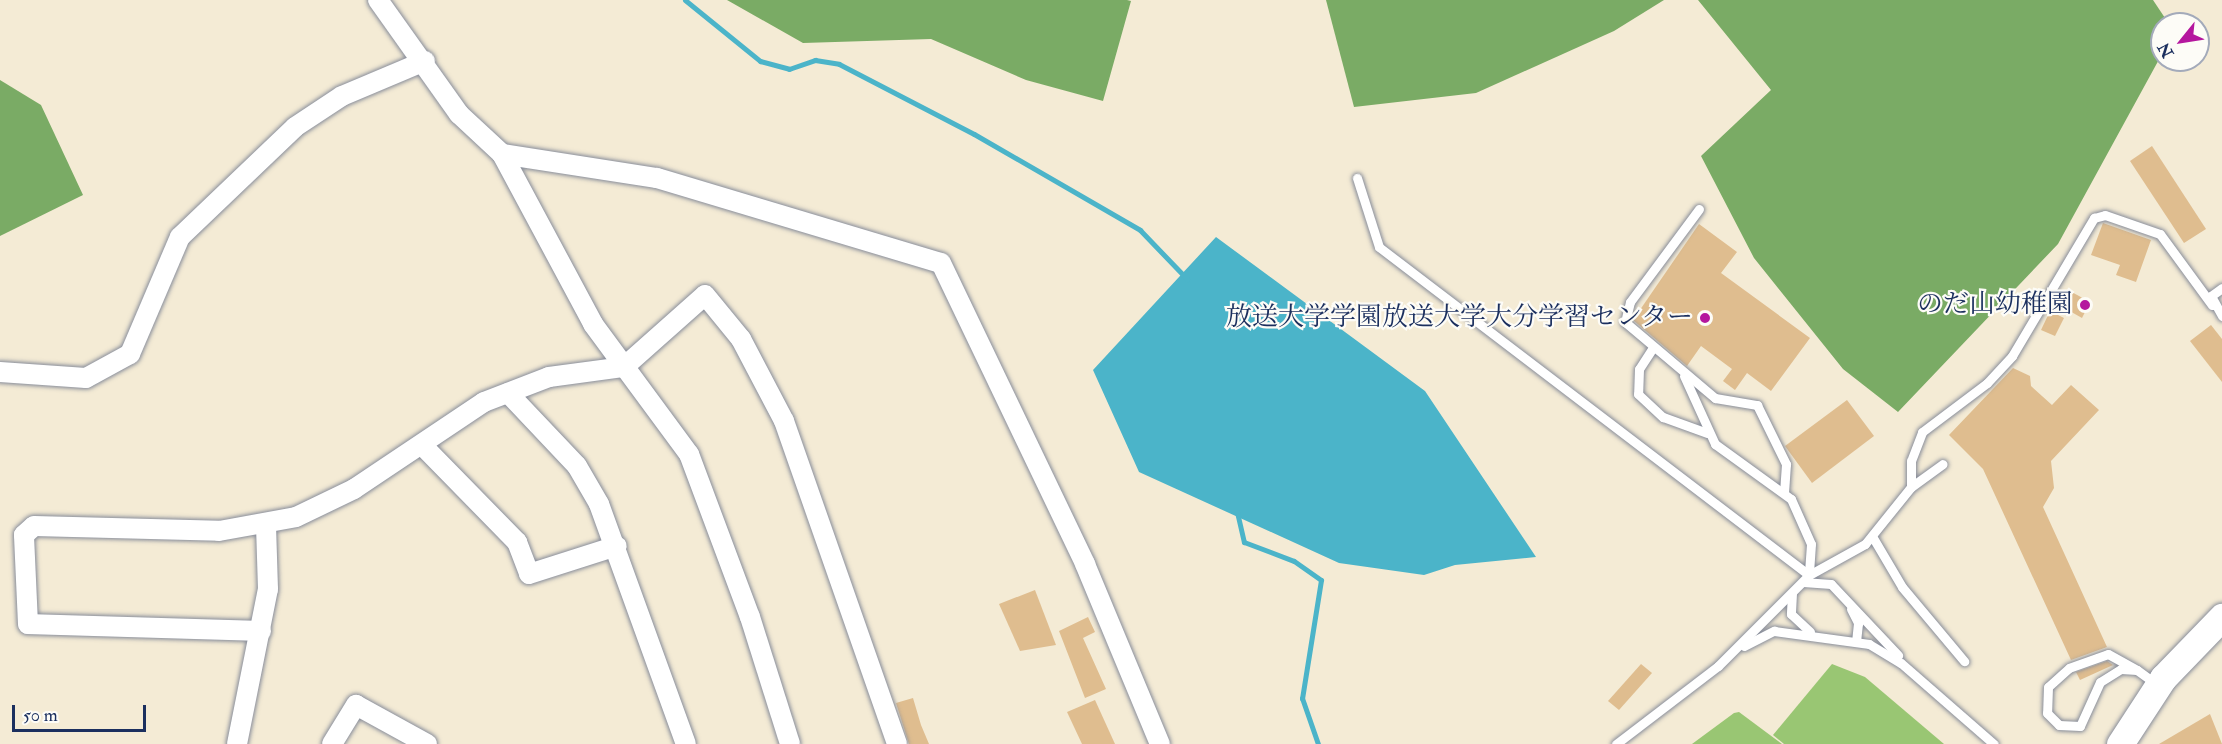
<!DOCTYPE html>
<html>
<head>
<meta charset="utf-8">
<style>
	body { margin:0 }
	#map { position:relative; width:2222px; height:744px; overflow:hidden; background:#f4ebd5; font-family:"IM FELL Double Pica","Noto Serif JP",serif }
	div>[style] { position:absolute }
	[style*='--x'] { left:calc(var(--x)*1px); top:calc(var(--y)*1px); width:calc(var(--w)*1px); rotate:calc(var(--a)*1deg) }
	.green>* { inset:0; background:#99c673 }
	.forest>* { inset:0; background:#7aab65 }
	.water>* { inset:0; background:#4bb4c9 }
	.stream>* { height:5px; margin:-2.5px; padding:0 2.5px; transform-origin:2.5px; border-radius:2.5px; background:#4bb4c9 }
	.building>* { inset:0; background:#dfbd8f }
	.roads { filter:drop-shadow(0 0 2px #888d9a) drop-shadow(0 0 2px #888d9a) }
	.lane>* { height:9px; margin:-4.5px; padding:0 4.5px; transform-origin:4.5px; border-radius:4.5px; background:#fff }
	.street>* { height:20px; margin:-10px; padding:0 10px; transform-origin:10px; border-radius:10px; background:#fff }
	.secondary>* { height:27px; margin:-13.5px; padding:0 13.5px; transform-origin:13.5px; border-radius:13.5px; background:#fff }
	.dots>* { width:16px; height:16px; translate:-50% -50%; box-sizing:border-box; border:3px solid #fdfcf7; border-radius:50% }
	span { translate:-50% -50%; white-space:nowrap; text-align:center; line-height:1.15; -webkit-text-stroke:4.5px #fdfcf7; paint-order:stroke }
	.poi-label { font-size:26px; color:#1b2f5e }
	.right { translate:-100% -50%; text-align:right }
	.north { position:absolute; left:2150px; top:12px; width:60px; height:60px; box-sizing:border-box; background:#fdfcf7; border:2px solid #a3aaba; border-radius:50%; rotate:240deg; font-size:16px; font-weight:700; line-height:24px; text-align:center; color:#1b2f5e }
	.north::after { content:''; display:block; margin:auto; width:21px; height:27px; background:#b5179e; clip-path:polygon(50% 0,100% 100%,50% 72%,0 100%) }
	.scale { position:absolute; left:12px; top:705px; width:134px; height:27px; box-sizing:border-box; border:3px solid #1b2f5e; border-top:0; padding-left:8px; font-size:18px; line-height:21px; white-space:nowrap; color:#1b2f5e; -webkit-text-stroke:4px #fdfcf7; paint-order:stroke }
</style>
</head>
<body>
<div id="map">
	<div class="green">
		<div style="clip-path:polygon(1832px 664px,1865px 677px,1944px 744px,1784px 744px,1773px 735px)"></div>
		<div style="clip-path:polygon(1739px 712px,1782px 744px,1692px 744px,1734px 713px)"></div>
	</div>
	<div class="forest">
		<div style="clip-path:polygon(727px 0,1127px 0,1131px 1px,1103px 101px,1026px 80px,931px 39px,803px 43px)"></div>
		<div style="clip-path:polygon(1326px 0,1664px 0,1614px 31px,1476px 93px,1354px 107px)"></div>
		<div style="clip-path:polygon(1698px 0,2153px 0,2169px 24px,2162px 24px,2162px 54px,2058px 244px,1898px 412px,1843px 369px,1754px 258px,1701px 156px,1771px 90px)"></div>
		<div style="clip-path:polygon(0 80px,41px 105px,83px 195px,0 236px)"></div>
	</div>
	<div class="water">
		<div style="clip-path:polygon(1216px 237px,1425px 391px,1536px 557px,1455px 565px,1424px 575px,1339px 563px,1139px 472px,1093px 370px)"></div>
	</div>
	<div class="stream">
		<div style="--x:685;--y:0;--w:97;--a:39.1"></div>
		<div style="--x:760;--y:61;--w:30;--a:15"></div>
		<div style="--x:789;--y:69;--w:28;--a:-19"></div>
		<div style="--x:815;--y:60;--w:24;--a:9"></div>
		<div style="--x:839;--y:64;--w:152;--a:27.4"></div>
		<div style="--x:974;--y:134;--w:192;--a:30"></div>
		<div style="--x:1140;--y:230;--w:68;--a:46.2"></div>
		<div style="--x:1237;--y:512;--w:31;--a:77"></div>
		<div style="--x:1244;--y:542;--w:53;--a:20.8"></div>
		<div style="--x:1294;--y:561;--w:33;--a:35"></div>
		<div style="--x:1321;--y:580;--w:120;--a:99.1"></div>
		<div style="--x:1302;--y:698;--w:49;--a:70.8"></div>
	</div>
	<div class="building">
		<div style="clip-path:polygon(2152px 146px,2206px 229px,2184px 243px,2130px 161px)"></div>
		<div style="clip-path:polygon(2103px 223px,2151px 240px,2136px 282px,2116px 275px,2120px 265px,2091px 255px)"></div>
		<div style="clip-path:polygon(1699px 224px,1737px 252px,1721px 273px,1810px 338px,1771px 391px,1747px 373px,1735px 390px,1723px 381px,1732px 369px,1701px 346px,1687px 366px,1633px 320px)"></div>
		<div style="clip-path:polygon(2068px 290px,2090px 302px,2082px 318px,2059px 305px)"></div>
		<div style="clip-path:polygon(2050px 311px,2064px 318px,2055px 336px,2041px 330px)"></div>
		<div style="clip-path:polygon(2211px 325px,2222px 339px,2222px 382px,2190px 341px)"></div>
		<div style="clip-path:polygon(2013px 368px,2030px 376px,2031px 386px,2052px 405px,2071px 385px,2099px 410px,2051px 461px,2054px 488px,2043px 507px,2107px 647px,2071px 660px,1983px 469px,1949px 435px)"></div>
		<div style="clip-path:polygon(1847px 400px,1874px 436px,1812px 483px,1785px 446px)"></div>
		<div style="clip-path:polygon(1035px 590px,1056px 645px,1020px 651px,999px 604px)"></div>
		<div style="clip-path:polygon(1088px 617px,1095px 632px,1083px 638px,1106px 689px,1085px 698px,1059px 631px)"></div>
		<div style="clip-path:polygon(2107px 661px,2113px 665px,2080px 680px,2076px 672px)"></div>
		<div style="clip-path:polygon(1641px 664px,1652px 673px,1619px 710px,1608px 701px)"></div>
		<div style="clip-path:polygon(913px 698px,921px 725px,929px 744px,909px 744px,896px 703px)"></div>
		<div style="clip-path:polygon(1095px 700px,1115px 744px,1082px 744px,1067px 712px)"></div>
		<div style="clip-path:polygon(2210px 714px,2222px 744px,2159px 744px)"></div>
	</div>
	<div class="roads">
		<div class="lane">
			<div style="--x:1357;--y:178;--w:72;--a:72.3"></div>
			<div style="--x:1379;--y:247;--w:541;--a:37.34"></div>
			<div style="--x:1699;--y:209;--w:116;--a:126.6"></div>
			<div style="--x:1630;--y:302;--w:21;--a:104"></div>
			<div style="--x:1625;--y:322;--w:118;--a:40.2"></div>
			<div style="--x:1715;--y:398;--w:43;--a:9.5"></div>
			<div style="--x:1757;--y:405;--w:66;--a:63.8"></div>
			<div style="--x:1786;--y:464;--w:28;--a:94"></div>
			<div style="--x:2222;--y:288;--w:14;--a:144"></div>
			<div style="--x:2211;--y:296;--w:23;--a:61"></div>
			<div style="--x:1652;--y:349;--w:24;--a:123"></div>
			<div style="--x:1639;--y:369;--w:25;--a:92"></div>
			<div style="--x:1638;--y:394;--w:34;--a:43"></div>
			<div style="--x:1663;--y:417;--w:47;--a:20"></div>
			<div style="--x:1684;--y:376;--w:75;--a:65.5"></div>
			<div style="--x:1715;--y:444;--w:94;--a:35.9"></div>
			<div style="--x:1791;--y:499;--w:49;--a:66"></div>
			<div style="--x:1811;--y:544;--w:31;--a:94"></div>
			<div style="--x:1911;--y:487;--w:26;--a:-90"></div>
			<div style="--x:1911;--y:461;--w:31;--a:-69"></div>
			<div style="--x:1922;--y:432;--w:81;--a:-37"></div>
			<div style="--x:1987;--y:383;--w:37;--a:-47"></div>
			<div style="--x:2012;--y:356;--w:161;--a:-59.3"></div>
			<div style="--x:2094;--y:218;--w:11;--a:-15"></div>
			<div style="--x:2105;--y:215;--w:58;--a:19.1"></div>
			<div style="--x:2160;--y:234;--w:88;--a:53.8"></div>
			<div style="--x:1872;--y:536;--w:59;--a:59.5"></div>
			<div style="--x:1902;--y:587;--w:97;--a:50"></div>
			<div style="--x:1803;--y:582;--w:28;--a:4"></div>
			<div style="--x:1831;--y:584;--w:98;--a:46.7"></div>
			<div style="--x:1792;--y:593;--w:21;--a:93"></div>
			<div style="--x:1791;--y:614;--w:26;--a:43"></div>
			<div style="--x:1851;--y:609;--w:16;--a:63"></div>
			<div style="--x:1858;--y:623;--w:18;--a:96"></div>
			<div style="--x:1744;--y:646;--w:34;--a:-27"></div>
			<div style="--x:1774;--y:631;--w:96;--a:7.8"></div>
			<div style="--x:1869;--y:644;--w:37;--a:31"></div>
			<div style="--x:1901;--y:663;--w:123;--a:41.1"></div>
			<div style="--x:2137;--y:670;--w:33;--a:-151"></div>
			<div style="--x:2108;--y:654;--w:41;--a:160.3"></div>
			<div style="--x:2069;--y:668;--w:28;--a:138"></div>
			<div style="--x:2048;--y:687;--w:26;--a:92"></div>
			<div style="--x:2047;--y:713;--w:17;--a:45"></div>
			<div style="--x:2059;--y:725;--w:21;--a:3"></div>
			<div style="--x:2080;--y:726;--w:48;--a:-65.6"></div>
			<div style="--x:2100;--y:682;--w:25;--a:-32"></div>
			<div style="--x:2121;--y:669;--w:16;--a:4"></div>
			<div style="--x:2137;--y:670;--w:24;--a:36"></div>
			<div style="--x:1616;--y:744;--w:128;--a:-37.4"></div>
			<div style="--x:1718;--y:666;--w:129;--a:-45"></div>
			<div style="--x:1809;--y:575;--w:64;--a:-29"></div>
			<div style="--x:1865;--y:544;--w:73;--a:-51.1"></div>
			<div style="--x:1911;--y:487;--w:39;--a:-36"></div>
		</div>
		<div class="street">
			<div style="--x:378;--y:0;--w:140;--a:54.6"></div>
			<div style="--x:459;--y:114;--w:59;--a:42.9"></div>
			<div style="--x:502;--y:154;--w:157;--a:8.8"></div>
			<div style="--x:657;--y:178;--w:296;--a:16.7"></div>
			<div style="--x:941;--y:263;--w:334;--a:64.4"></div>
			<div style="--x:1085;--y:564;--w:195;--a:67.4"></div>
			<div style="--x:502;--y:154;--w:193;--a:61.8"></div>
			<div style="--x:593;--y:324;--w:162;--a:53.6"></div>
			<div style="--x:689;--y:454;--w:174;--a:69.5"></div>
			<div style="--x:750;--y:617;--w:133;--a:72.5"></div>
			<div style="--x:0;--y:372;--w:86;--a:4"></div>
			<div style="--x:86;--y:378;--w:50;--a:-28.6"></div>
			<div style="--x:130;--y:354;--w:127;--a:-66.9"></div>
			<div style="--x:180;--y:237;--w:159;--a:-43.7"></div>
			<div style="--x:295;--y:127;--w:56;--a:-33.4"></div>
			<div style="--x:342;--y:96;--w:90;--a:-22.9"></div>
			<div style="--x:508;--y:393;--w:100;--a:46.6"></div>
			<div style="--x:577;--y:466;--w:44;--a:59.9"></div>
			<div style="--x:599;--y:504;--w:255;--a:70.1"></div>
			<div style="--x:422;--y:445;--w:136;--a:45.6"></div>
			<div style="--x:517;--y:542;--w:34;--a:69"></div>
			<div style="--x:529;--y:574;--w:92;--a:-17.7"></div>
			<div style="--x:261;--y:631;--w:233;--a:-178.3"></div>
			<div style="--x:28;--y:624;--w:89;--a:-92.6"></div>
			<div style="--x:24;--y:535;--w:13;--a:-42"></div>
			<div style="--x:34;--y:526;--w:185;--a:1.5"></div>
			<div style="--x:219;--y:531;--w:78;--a:-10.3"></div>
			<div style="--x:296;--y:517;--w:64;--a:-25.8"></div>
			<div style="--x:354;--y:489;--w:156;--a:-33.8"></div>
			<div style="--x:484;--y:402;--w:70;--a:-21"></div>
			<div style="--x:549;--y:377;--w:76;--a:-7.6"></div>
			<div style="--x:624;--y:367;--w:108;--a:-41.6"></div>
			<div style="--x:705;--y:295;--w:57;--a:50.7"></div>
			<div style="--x:741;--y:339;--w:93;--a:62.3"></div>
			<div style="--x:784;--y:421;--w:342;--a:70.7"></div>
			<div style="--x:237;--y:744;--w:158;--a:-78.7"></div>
			<div style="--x:268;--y:589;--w:65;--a:-91.8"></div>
			<div style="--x:332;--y:744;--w:46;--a:-58.4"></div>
			<div style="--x:356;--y:705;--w:81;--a:28.8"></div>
		</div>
		<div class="secondary">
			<div style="--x:2120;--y:744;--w:79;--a:-56.9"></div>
			<div style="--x:2163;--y:678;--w:85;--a:-46"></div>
		</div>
	</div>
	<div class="dots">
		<div style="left:2085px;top:305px;background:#b5179e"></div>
		<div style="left:1705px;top:318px;background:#b5179e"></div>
	</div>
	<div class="poi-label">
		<span class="right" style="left:2073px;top:305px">のだ山幼稚園</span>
		<span class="right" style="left:1693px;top:318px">放送大学学園放送大学大分学習センター</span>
	</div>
	<div class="north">N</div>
	<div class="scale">50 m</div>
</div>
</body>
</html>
